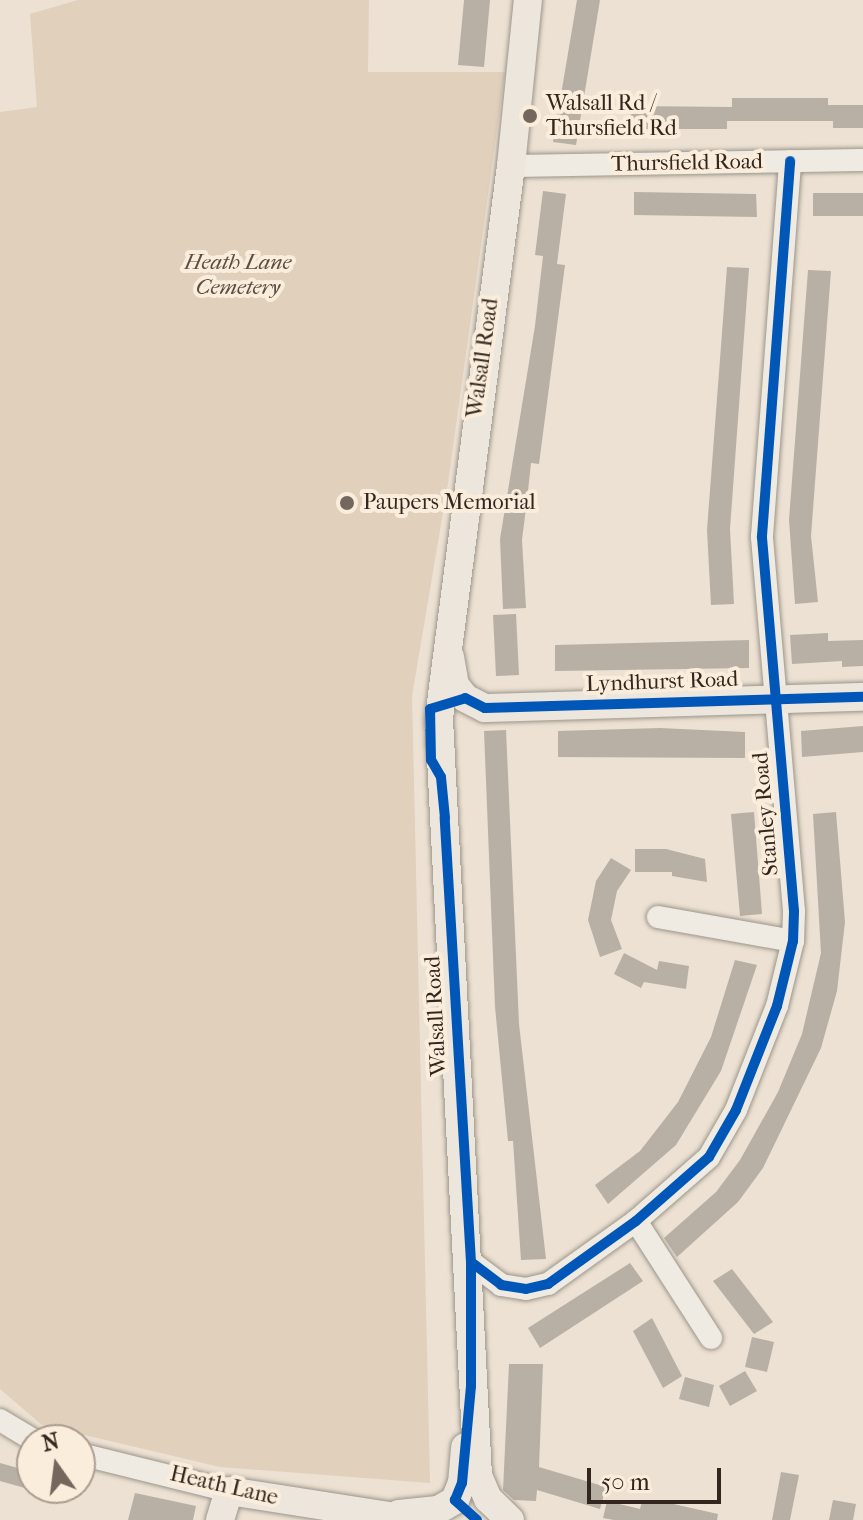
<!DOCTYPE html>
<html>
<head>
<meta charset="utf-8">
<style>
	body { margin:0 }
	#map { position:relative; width:863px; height:1520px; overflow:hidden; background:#ece1d2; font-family:"IM FELL French Canon",serif }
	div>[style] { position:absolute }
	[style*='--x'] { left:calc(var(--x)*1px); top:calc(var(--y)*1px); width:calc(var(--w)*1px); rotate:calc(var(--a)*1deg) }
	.green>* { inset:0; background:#e0d0bc }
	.building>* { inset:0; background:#b8b0a5 }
	.roads { filter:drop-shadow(0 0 2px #9c958b) drop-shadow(0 0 2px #9c958b) }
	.minor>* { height:22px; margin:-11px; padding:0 11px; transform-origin:11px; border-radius:11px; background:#efeae2 }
	.major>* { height:28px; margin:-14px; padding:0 14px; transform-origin:14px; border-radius:14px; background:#ede6dd }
	.cycleway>* { height:10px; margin:-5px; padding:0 5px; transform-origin:5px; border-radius:5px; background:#0057b8 }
	.dots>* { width:22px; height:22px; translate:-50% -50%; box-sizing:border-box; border:4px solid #faeddb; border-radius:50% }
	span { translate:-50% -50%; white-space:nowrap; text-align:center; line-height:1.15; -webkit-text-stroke:8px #faeddb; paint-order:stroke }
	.poi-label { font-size:22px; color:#32261f }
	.left { translate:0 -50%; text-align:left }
	.street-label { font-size:22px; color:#32261f }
	.park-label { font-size:22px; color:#5b4d42; font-style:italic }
	.north { position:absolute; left:16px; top:1424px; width:80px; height:80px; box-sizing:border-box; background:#faeddb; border:2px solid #aa9d90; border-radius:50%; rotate:346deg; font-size:22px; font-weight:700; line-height:32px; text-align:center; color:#32261f }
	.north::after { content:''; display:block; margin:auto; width:28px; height:36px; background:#73675e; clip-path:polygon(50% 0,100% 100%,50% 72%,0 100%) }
	.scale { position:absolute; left:587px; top:1468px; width:134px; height:36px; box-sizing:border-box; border:4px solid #32261f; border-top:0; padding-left:10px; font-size:24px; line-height:28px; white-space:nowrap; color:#32261f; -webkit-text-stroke:6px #faeddb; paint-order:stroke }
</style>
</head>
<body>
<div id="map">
	<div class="green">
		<div style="clip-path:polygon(78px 0,369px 0,368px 72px,505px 72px,448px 483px,412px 696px,430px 1483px,220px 1467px,42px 1425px,0 1389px,0 112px,37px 107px,30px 14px)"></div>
	</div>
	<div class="building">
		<div style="clip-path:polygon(464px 0,490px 0,484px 67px,458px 65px)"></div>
		<div style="clip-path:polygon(577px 0,600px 0,576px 145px,553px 142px)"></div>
		<div style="clip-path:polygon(732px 98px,828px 98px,828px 105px,863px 105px,863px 128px,833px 128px,833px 121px,727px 121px,727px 129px,630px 129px,631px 106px,732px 107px)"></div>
		<div style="clip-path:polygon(543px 191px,566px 194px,557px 264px,565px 265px,539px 464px,531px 463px,527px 500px,522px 540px,526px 608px,503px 609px,500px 539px,535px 326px,543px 256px,535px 255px)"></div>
		<div style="clip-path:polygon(634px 192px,756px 194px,757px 217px,634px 215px)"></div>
		<div style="clip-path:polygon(813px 193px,863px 193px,863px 216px,813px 216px)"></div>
		<div style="clip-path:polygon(727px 267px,749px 268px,730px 529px,734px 604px,711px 605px,707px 530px)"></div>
		<div style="clip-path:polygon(808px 270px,831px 271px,811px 536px,818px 602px,795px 604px,789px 520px)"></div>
		<div style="clip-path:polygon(516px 614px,519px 675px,496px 676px,493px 615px)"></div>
		<div style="clip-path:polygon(828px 633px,828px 641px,863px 640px,863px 666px,842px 667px,842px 661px,792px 664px,790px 635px)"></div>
		<div style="clip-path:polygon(749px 640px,749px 668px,555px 671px,555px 645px)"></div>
		<div style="clip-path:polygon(863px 726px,863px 752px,802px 757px,801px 731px)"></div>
		<div style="clip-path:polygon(660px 728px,745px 732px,745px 758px,558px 757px,558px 731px)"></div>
		<div style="clip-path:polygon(506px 730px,519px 1024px,546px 1259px,521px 1260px,513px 1141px,508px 1141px,495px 1007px,484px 731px)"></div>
		<div style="clip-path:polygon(754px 812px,762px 914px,740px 916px,731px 814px)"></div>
		<div style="clip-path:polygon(836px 812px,845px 922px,837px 991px,821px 1048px,763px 1168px,738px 1202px,677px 1257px,664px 1238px,716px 1192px,740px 1160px,778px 1092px,802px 1034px,821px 953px,813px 814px)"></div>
		<div style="clip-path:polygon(635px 849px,666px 849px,705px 859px,707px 882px,672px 876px,672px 872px,635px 872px)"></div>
		<div style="clip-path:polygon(611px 858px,631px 870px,617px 891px,611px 920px,622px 949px,600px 957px,588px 920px,596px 881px)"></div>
		<div style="clip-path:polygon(624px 953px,657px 970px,659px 961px,689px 966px,686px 989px,644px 982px,641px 988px,614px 974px)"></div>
		<div style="clip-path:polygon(735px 960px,757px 965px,721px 1071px,676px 1145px,608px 1204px,595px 1185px,640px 1151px,678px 1102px,711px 1037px)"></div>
		<div style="clip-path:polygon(630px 1263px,643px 1281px,540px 1348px,528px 1328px)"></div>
		<div style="clip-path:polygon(732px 1269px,773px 1322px,754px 1334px,713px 1281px)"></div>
		<div style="clip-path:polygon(652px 1318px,682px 1376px,663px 1388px,633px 1331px)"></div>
		<div style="clip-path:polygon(752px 1337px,774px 1342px,767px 1372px,745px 1367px)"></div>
		<div style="clip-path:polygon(509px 1364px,543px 1364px,539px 1467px,606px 1487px,600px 1509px,537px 1490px,536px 1501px,514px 1500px,503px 1490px)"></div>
		<div style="clip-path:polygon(745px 1371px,757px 1391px,730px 1406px,719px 1386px)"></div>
		<div style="clip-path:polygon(685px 1377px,714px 1385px,709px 1407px,679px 1399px)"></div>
		<div style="clip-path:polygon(0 1463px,32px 1472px,32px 1490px,0 1481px)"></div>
		<div style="clip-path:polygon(781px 1472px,799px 1475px,790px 1520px,772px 1520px)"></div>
		<div style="clip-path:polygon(135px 1493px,196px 1506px,193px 1520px,128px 1520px)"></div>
		<div style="clip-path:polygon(833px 1500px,856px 1504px,853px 1520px,829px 1520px)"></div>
		<div style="clip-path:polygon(607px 1501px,640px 1509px,642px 1501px,669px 1503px,718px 1514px,717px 1520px,614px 1520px,603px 1518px)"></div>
	</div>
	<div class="roads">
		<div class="minor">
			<div style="--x:511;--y:166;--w:352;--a:-1"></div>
			<div style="--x:658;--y:917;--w:137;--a:10.1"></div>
			<div style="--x:636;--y:1221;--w:139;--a:57.3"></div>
			<div style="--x:471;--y:1262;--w:38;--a:37"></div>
			<div style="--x:501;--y:1285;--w:25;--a:9"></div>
			<div style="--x:526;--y:1289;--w:23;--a:-13"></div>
			<div style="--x:548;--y:1284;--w:108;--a:-35.6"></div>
			<div style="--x:636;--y:1221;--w:97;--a:-41.2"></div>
			<div style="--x:709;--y:1157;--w:54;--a:-60.1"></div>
			<div style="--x:736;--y:1110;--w:112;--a:-68.5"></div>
			<div style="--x:777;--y:1006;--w:67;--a:-76.2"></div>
			<div style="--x:793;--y:941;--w:30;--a:-88"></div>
			<div style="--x:794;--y:911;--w:376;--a:-94.9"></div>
			<div style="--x:762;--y:536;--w:376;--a:-85.7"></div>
			<div style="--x:0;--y:1420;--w:39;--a:31"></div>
			<div style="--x:80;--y:1454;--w:154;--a:13.9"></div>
		</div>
		<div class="major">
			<div style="--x:450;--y:657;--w:28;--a:80"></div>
			<div style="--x:455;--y:685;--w:16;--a:52"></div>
			<div style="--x:465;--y:698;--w:22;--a:27"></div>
			<div style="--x:485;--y:708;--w:378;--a:-1.7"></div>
			<div style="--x:399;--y:1514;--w:39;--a:-6"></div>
			<div style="--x:438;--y:1510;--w:20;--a:-30"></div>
			<div style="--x:455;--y:1500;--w:18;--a:-68"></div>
			<div style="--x:462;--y:1483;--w:36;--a:-85"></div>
			<div style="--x:220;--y:1520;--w:30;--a:-73"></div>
			<div style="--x:229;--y:1491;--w:188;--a:8.9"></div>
			<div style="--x:510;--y:1520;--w:30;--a:-136"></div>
			<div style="--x:488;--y:1499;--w:25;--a:-113"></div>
			<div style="--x:478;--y:1476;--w:759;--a:-92.95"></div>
			<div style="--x:439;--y:718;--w:557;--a:-82.57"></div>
			<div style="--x:511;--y:166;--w:167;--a:-84.2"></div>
		</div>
	</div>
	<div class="cycleway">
		<div style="--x:471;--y:1262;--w:38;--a:37"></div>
		<div style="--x:501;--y:1285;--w:25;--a:9"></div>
		<div style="--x:526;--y:1289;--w:23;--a:-13"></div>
		<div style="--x:548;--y:1284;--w:108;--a:-35.6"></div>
		<div style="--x:636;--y:1221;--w:97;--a:-41.2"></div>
		<div style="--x:709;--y:1157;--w:54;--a:-60.1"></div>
		<div style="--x:736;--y:1110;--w:112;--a:-68.5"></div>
		<div style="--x:777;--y:1006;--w:67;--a:-76.2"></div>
		<div style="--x:793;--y:941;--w:30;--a:-88"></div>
		<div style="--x:794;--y:911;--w:376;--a:-94.9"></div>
		<div style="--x:762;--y:536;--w:376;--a:-85.7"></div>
		<div style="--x:477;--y:1520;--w:30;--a:-138"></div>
		<div style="--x:455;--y:1500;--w:18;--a:-68"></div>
		<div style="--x:462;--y:1483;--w:97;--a:-84.7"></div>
		<div style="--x:471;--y:1386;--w:124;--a:-90"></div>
		<div style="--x:471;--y:1262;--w:445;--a:-93.4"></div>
		<div style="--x:445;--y:818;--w:41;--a:-95.6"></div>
		<div style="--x:441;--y:777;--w:20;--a:-120"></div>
		<div style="--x:431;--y:760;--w:51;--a:-91.1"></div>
		<div style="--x:430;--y:709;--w:37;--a:-17"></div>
		<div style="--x:465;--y:698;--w:22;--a:27"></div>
		<div style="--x:485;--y:708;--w:378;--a:-1.7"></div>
	</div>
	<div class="dots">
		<div style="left:530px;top:116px;background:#73675e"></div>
		<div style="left:347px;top:503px;background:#73675e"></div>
	</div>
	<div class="poi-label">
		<span class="left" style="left:546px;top:116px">Walsall Rd /<br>Thursfield Rd</span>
		<span class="left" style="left:363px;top:503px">Paupers Memorial</span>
	</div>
	<div class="street-label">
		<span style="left:687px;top:163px;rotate:-1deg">Thursfield Road</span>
		<span style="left:483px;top:358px;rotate:-82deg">Walsall Road</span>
		<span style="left:662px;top:682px;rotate:-2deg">Lyndhurst Road</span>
		<span style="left:766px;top:814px;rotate:-95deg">Stanley Road</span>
		<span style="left:436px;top:1016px;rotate:-93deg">Walsall Road</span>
		<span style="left:224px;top:1486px;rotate:13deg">Heath Lane</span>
	</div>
	<div class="park-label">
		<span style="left:238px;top:275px">Heath Lane<br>Cemetery</span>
	</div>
	<div class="north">N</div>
	<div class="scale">50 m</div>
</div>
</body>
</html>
